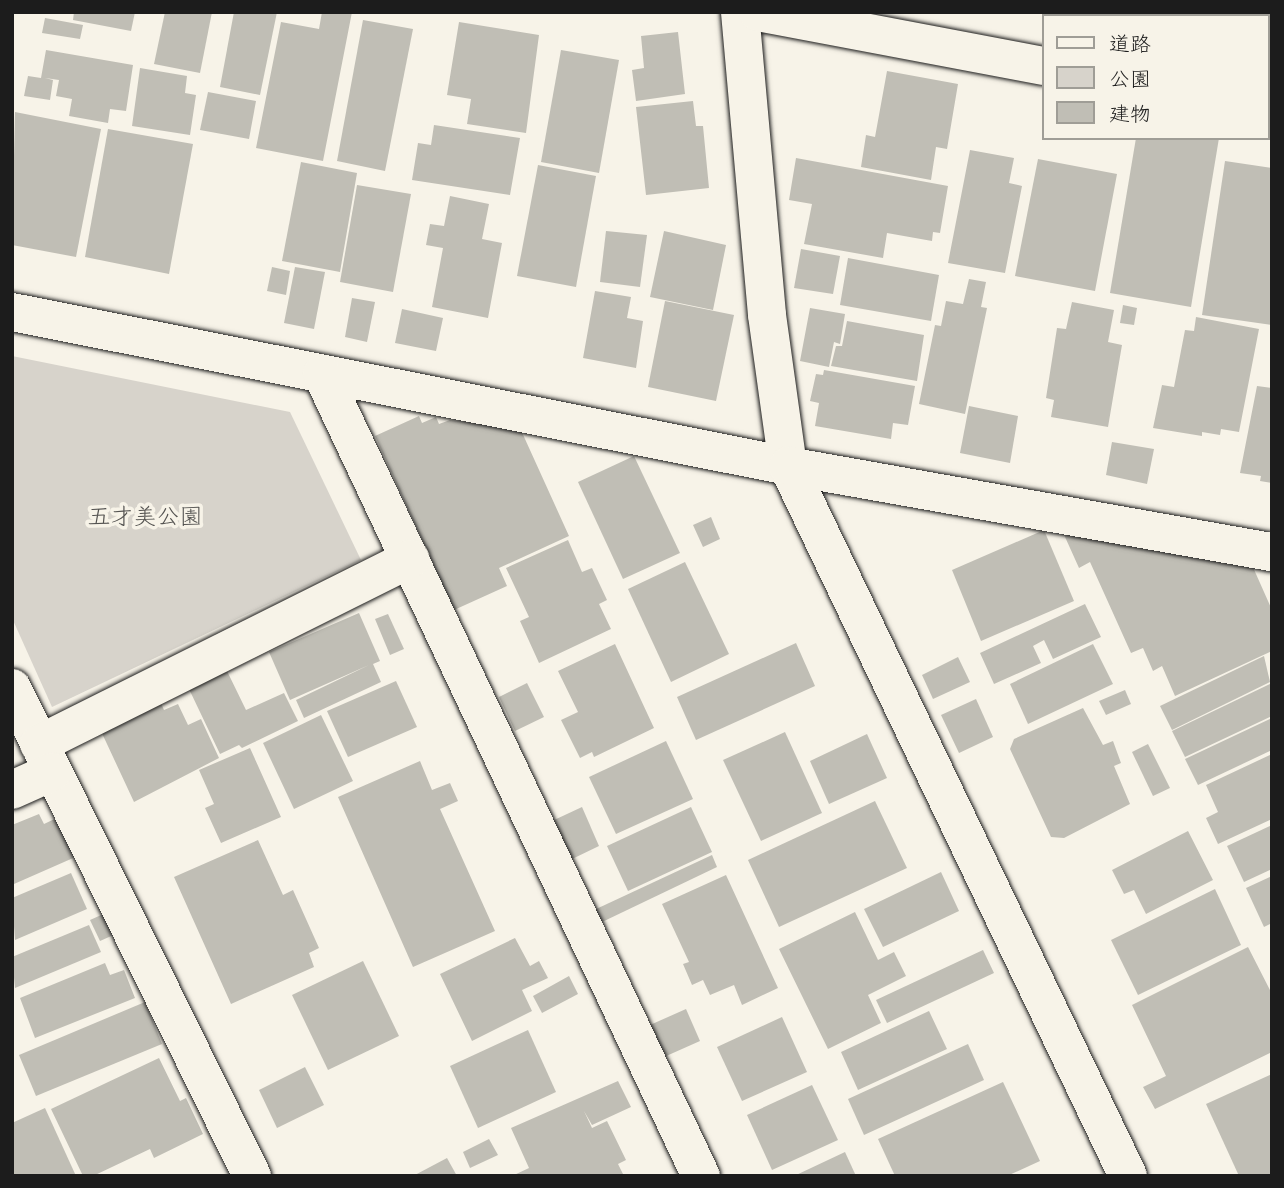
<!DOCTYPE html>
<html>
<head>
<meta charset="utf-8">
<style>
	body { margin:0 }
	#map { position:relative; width:1284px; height:1188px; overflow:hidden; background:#f7f3e8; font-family:"Architects Daughter","Klee One",sans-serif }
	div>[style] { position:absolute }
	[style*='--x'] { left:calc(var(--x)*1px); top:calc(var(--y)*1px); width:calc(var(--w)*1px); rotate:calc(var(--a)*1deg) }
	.green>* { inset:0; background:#d7d3cb }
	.building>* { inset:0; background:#c0beb5 }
	.roads { filter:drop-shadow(0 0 2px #1c1c1c) drop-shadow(0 0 2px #1c1c1c) }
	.minor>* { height:38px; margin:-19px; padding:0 19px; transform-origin:19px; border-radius:19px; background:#f7f3e8 }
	span { translate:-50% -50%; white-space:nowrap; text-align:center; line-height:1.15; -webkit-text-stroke:7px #f7f3e8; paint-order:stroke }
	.park-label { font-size:23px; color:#545351 }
	.frame { position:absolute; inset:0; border:14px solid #1c1c1c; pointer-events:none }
	.legend { position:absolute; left:1042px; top:14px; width:228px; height:126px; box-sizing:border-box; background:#f7f3e8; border:2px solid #9f9d96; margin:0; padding:9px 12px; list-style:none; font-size:21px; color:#1c1c1c }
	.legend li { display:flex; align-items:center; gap:14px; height:35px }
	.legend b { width:35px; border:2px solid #9f9d96 }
</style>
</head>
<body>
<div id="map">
	<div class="green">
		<div style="clip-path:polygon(12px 356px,290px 412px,361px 560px,52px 707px,12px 618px)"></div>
	</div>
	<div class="building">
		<div style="clip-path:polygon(74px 12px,135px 12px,131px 31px,73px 20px)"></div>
		<div style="clip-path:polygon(165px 12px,212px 12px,200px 73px,154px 64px)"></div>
		<div style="clip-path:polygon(234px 12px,277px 12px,260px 95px,220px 87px)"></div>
		<div style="clip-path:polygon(322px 12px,352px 12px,323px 161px,256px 148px,281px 22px,319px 29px)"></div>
		<div style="clip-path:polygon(45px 18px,83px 25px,80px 39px,42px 33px)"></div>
		<div style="clip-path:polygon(363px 20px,413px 29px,385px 171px,337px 161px)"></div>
		<div style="clip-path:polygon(459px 22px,539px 35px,526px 133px,467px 124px,471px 99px,447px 95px)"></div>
		<div style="clip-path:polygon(678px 32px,685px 94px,636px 101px,632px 70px,644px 68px,641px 36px)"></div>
		<div style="clip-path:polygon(46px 50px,133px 65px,126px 111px,110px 109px,108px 123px,69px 116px,72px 99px,56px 96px,59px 80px,45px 78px,53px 80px,50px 100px,24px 96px,28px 76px,41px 78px)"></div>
		<div style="clip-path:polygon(561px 50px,619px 60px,599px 173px,541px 162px)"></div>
		<div style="clip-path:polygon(140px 68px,187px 76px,185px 93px,196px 95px,190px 135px,132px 126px)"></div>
		<div style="clip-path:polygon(887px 71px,958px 84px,947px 149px,936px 147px,931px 180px,861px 167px,866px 135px,875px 137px)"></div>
		<div style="clip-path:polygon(208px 92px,256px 101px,249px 139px,200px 130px)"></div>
		<div style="clip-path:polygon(693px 101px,696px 126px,703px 126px,709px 188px,646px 195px,636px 107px)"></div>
		<div style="clip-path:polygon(15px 112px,101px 129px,76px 257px,12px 245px)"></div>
		<div style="clip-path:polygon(434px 125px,520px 138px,510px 195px,412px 180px,418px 143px,431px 145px)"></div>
		<div style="clip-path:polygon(108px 129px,193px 144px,169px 274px,85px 257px)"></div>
		<div style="clip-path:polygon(1136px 138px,1219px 138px,1191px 307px,1110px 293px)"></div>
		<div style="clip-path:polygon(970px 150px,1014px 158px,1009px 183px,1022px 186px,1005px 273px,948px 263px)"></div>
		<div style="clip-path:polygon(796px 158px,948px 186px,940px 233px,933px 232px,932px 241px,887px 233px,883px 258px,804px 244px,812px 204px,789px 200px)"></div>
		<div style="clip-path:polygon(1038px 159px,1117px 174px,1095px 291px,1015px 276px)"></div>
		<div style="clip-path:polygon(1225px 161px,1272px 168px,1272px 325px,1202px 315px)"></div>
		<div style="clip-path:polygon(301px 162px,357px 173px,340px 272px,282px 261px)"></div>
		<div style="clip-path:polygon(538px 165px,596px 176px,576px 287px,517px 276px)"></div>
		<div style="clip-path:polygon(357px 185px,411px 194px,393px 292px,340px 282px)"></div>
		<div style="clip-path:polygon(450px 196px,489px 204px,482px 239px,502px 243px,488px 318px,432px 307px,443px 248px,426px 245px,430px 224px,444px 226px)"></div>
		<div style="clip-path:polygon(606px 231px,647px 235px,640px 287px,600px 282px)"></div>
		<div style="clip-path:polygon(664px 231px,726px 245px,713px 310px,650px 297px)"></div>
		<div style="clip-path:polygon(801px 249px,840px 256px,833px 294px,794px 288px)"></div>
		<div style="clip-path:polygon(848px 258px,939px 275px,931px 321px,840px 305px)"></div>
		<div style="clip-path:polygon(272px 267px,290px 271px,286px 295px,267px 291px)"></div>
		<div style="clip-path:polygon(295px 267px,325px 272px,314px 329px,284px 323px)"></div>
		<div style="clip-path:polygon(969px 279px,986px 282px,981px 307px,987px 308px,965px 414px,919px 404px,935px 325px,941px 326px,946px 301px,963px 304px)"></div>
		<div style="clip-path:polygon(595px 291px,631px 297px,627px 318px,643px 321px,636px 368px,583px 358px)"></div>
		<div style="clip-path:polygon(352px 298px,375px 302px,367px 342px,345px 337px)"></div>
		<div style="clip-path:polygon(665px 301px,734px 315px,716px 401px,648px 387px)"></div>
		<div style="clip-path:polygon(1072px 302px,1114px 310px,1108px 342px,1122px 345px,1108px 427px,1051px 417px,1054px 400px,1046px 398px,1057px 328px,1066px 329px)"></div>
		<div style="clip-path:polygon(1123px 305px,1137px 308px,1134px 325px,1120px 323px)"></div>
		<div style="clip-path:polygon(810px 308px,845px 314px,840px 344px,834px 342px,829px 367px,800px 361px)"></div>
		<div style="clip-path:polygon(402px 309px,443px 318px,436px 351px,395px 343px)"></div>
		<div style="clip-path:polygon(1196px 317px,1259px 329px,1239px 432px,1221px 429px,1220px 435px,1202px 432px,1202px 436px,1153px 428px,1162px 385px,1174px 387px,1185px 330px,1194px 331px)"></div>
		<div style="clip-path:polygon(847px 321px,924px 335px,917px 381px,831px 366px,836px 346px,842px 346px)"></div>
		<div style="clip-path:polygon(824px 370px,915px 386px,908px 425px,893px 423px,891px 439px,815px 426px,819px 403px,810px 401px,816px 374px,823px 375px)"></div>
		<div style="clip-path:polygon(1257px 386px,1272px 388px,1272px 483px,1260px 481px,1261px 476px,1240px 473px)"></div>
		<div style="clip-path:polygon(969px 406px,1018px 416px,1010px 463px,960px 453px)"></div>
		<div style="clip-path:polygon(419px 416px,422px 423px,436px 417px,439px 424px,450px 420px,520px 428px,569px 536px,499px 568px,507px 586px,454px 610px,375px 436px)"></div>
		<div style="clip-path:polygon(1112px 442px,1154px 449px,1147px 484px,1106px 475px)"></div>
		<div style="clip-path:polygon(634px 456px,680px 553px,623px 579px,578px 482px)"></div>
		<div style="clip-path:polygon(711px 517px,720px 539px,703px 547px,693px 525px)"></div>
		<div style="clip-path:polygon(1061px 528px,1252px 565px,1272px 610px,1272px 651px,1175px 696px,1162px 666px,1153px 671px,1143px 648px,1131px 653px,1090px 562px,1079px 568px)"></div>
		<div style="clip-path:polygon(1044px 530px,1074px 601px,981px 641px,952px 570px)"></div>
		<div style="clip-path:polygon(568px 540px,582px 572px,592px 568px,607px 600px,599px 604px,611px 629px,539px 663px,520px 621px,529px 617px,506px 568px)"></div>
		<div style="clip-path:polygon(685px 562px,729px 654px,671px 682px,628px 589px)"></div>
		<div style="clip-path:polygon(1085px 604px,1101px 637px,1053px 659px,1044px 640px,1033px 646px,1041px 663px,994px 684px,980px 653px)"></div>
		<div style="clip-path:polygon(359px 613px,380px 661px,373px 664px,381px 682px,304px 718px,296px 700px,369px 665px,290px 700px,269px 652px)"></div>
		<div style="clip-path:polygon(388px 614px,404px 649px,390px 655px,375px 619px)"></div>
		<div style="clip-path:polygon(796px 643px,815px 686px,696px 740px,677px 697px)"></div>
		<div style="clip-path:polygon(615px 644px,654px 728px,594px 757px,592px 752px,580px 758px,561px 720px,578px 712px,558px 671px)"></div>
		<div style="clip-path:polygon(1093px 644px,1113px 684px,1028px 724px,1010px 684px)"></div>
		<div style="clip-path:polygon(1264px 656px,1270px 682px,1172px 730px,1160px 706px)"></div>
		<div style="clip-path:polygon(958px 657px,970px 682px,933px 699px,922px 675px)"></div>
		<div style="clip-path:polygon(227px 671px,246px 710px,284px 693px,298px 721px,242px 748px,239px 745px,220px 754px,189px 689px)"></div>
		<div style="clip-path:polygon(396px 681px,417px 727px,348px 757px,327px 711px)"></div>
		<div style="clip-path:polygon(527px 683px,544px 717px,515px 731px,499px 697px)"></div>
		<div style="clip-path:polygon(1272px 683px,1272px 716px,1185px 757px,1172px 731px)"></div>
		<div style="clip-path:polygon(1125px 690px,1131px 704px,1106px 715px,1099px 701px)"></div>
		<div style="clip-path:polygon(976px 699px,993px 737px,959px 753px,941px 715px)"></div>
		<div style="clip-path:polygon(160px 701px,164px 710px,178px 704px,188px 725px,201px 719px,219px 758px,134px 802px,100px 729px)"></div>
		<div style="clip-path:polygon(1083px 708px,1103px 745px,1113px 741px,1121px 763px,1114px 766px,1130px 804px,1064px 838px,1051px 837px,1010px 749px,1014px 739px)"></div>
		<div style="clip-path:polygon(321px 715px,353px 781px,294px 809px,263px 743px)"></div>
		<div style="clip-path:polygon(1272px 718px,1272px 750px,1198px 785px,1185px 759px)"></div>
		<div style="clip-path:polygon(785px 732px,822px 813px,761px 841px,723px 760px)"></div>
		<div style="clip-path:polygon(867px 734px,887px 778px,829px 804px,810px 761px)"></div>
		<div style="clip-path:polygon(666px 741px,693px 799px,616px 834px,589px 777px)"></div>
		<div style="clip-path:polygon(1148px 744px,1170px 788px,1153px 796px,1132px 752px)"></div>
		<div style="clip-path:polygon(250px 748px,281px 817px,221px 843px,205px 808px,214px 804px,199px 770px)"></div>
		<div style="clip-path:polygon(1272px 754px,1272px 819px,1218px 844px,1206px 818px,1218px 812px,1206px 785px)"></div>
		<div style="clip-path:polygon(420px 761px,432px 790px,450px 783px,458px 801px,440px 809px,495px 931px,413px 967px,338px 797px)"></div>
		<div style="clip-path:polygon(875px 801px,907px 868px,779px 927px,748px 860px)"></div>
		<div style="clip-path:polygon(582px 807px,599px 846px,570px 860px,552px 821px)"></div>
		<div style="clip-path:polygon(691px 807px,712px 852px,628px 891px,607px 846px)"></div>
		<div style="clip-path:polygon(39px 814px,44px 824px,63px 815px,80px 855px,14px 884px,12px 825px)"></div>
		<div style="clip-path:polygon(1272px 825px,1272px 869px,1244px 882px,1227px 846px)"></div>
		<div style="clip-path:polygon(1188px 831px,1213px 880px,1146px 914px,1134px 890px,1124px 894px,1112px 870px)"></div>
		<div style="clip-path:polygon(258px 840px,283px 895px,293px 890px,319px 948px,309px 953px,314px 967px,231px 1004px,174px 877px)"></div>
		<div style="clip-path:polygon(712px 855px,717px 867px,600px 923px,594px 910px)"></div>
		<div style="clip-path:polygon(941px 872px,959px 911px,883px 947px,864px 909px)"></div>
		<div style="clip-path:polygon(71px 873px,87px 909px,15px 940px,12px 898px)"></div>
		<div style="clip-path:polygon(726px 875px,778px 988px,742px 1005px,734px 985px,710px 995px,703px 980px,692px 985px,683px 964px,689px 962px,662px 904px)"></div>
		<div style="clip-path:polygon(1272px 876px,1272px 923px,1264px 927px,1246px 888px)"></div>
		<div style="clip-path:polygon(1215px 889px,1241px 945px,1138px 995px,1111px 940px)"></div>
		<div style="clip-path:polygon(108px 912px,118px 933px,100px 941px,90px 920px)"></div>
		<div style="clip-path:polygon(855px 912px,878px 960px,894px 952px,906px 976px,868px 995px,881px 1023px,828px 1049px,779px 949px)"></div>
		<div style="clip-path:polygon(89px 925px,101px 952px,15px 988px,12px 957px)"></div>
		<div style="clip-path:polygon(515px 938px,530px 966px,539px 961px,548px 978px,522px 990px,532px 1011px,472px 1041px,440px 974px)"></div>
		<div style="clip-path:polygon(1248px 947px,1272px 994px,1272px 1052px,1155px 1109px,1143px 1087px,1166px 1076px,1132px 1005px)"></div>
		<div style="clip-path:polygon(983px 950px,994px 973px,887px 1023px,876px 1000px)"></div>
		<div style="clip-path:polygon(363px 961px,399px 1036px,328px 1070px,292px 995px)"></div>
		<div style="clip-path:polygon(105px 963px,110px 975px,124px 970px,135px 998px,35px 1038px,20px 998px)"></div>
		<div style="clip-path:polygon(569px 976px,578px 994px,542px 1013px,533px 996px)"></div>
		<div style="clip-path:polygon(145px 1002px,162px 1044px,36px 1096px,19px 1055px)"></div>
		<div style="clip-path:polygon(686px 1009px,700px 1041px,664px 1057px,650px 1025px)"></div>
		<div style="clip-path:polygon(929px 1011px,947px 1049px,858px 1090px,841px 1052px)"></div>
		<div style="clip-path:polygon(782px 1017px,807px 1072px,742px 1101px,717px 1047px)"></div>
		<div style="clip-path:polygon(528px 1030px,556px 1092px,478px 1128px,450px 1066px)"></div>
		<div style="clip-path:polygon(968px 1044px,984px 1080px,864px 1135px,848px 1099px)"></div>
		<div style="clip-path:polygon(159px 1058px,180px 1101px,186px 1098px,203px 1134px,154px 1158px,150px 1149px,93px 1176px,83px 1176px,51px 1109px)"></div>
		<div style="clip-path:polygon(305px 1067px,324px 1105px,277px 1128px,259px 1090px)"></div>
		<div style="clip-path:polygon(1272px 1074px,1272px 1176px,1239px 1176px,1206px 1104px)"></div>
		<div style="clip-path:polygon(618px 1081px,631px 1107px,592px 1125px,584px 1111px,592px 1128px,607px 1121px,626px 1160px,618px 1164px,624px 1176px,512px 1176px,529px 1168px,511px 1128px)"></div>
		<div style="clip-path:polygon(1003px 1082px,1040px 1161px,1007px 1176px,895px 1176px,878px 1139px)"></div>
		<div style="clip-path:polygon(812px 1085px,838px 1140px,772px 1170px,747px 1115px)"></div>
		<div style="clip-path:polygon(45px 1108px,76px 1176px,12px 1176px,12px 1123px)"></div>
		<div style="clip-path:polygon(489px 1139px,498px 1155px,470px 1168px,463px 1152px)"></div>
		<div style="clip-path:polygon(845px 1152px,856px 1176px,794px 1176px)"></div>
		<div style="clip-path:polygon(447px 1158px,457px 1176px,413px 1176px)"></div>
	</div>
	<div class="roads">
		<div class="minor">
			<div style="--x:740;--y:12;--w:304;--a:84.9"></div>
			<div style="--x:767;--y:315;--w:152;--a:82.1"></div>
			<div style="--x:788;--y:466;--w:787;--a:64.41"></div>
			<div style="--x:758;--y:12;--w:291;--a:10.7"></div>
			<div style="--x:1268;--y:107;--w:4;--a:0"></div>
			<div style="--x:12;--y:312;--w:791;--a:11.22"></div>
			<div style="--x:788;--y:466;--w:492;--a:10.1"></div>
			<div style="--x:322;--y:374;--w:887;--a:64.71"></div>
			<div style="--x:12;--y:688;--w:544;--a:63.81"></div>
			<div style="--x:39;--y:744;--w:415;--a:-26.5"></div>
			<div style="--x:12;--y:790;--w:44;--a:-24.2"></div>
		</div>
	</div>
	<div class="park-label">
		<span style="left:145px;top:517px">五才美公園</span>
	</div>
	<div class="frame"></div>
	<ul class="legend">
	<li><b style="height:9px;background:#f7f3e8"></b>道路</li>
	<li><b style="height:19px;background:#d7d3cb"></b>公園</li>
	<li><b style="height:19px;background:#c0beb5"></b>建物</li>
	</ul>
</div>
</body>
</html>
